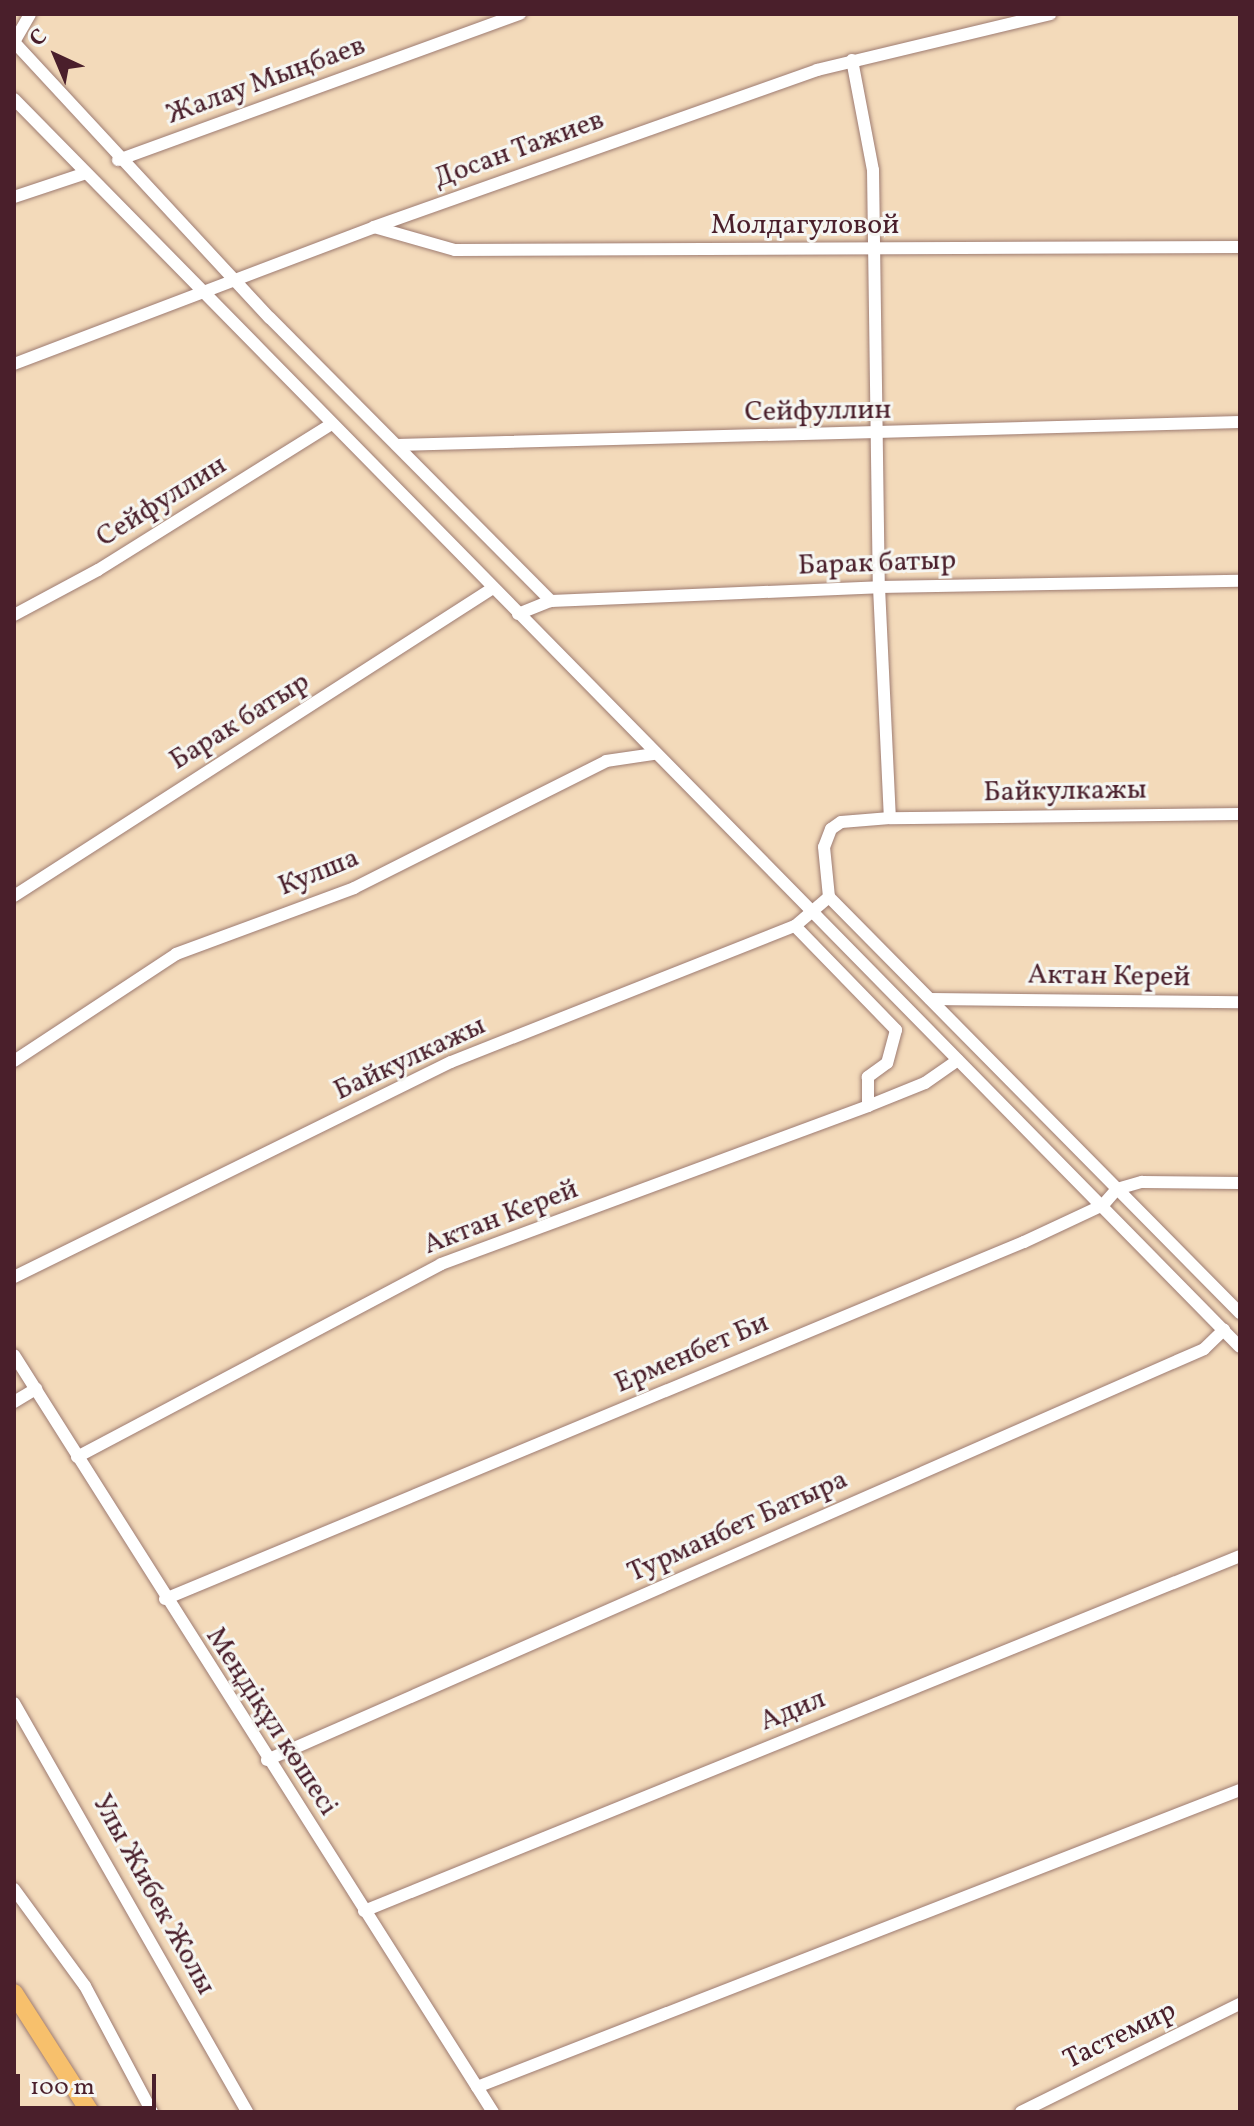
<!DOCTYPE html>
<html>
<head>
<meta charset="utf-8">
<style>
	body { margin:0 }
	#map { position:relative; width:1254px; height:2126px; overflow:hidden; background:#f3daba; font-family:Vollkorn,serif }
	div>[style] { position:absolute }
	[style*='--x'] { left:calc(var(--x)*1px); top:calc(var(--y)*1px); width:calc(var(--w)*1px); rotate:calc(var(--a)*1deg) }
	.roads { filter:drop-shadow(0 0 2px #9e7c72) drop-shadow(0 0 2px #9e7c72) }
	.minor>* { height:12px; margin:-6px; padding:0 6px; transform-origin:6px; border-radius:6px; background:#fff }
	.highway>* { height:18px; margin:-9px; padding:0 9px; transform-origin:9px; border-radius:9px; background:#f7c06c }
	span { translate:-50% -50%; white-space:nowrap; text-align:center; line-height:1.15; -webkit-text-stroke:6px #f6f6f2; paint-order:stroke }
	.street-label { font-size:28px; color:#4a1f2b }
	.frame { position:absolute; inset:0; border:16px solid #4a1f2b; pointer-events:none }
	.north { position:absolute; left:16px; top:16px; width:80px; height:80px; -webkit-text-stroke:6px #f6f6f2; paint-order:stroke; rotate:316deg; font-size:22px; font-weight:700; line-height:32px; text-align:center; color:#4a1f2b }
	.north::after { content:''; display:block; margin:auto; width:28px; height:36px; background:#4a1f2b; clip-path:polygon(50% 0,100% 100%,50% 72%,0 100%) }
	.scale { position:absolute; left:16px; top:2074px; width:140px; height:36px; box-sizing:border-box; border:4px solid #4a1f2b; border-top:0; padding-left:10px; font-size:24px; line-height:28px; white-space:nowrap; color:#4a1f2b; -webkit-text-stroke:6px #f6f6f2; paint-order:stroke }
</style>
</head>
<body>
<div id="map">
	<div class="roads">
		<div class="minor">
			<div style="--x:14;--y:42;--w:376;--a:47.2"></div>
			<div style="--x:270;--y:318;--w:399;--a:45.2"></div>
			<div style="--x:14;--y:42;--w:32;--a:-60"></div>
			<div style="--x:852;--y:60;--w:112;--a:79.2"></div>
			<div style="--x:873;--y:170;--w:417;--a:89.2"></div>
			<div style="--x:879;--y:587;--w:231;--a:87.3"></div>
			<div style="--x:14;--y:99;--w:1749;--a:45.51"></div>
			<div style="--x:118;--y:160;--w:428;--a:-20"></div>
			<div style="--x:14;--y:197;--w:76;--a:-18.4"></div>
			<div style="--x:374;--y:227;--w:84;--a:15.9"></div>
			<div style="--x:455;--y:250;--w:785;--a:-0.22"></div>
			<div style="--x:14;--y:364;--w:385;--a:-20.8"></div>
			<div style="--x:374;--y:227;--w:470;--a:-19.5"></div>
			<div style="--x:817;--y:70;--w:240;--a:-13.5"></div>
			<div style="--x:397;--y:445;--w:843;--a:-1.56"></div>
			<div style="--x:518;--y:614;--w:35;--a:-22"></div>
			<div style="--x:551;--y:601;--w:328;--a:-2.4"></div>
			<div style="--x:879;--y:587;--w:361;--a:-1"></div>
			<div style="--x:14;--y:615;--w:95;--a:-28.2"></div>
			<div style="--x:98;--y:570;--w:276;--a:-32"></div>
			<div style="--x:1240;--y:814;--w:350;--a:179.3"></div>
			<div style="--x:890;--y:818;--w:49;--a:175.3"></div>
			<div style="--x:841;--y:822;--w:12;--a:145"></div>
			<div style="--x:831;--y:829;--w:19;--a:111"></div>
			<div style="--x:824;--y:847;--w:50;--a:84.3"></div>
			<div style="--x:829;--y:897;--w:585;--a:45.35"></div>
			<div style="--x:14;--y:896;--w:569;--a:-32.74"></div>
			<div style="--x:795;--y:926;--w:145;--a:45.8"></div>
			<div style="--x:896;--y:1030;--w:34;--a:105"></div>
			<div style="--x:887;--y:1063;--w:24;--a:144"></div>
			<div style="--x:868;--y:1077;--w:29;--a:90"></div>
			<div style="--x:930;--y:999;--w:310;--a:0.6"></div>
			<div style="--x:14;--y:1061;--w:194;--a:-33.4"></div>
			<div style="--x:176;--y:954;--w:190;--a:-20.3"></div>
			<div style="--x:354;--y:888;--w:282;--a:-26.7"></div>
			<div style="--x:606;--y:761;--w:49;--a:-8.3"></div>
			<div style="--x:14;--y:1277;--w:487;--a:-26.2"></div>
			<div style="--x:451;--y:1062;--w:370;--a:-21.6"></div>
			<div style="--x:795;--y:926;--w:45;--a:-40.5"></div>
			<div style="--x:14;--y:1355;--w:896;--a:57.68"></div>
			<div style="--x:14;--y:1402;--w:26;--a:-31"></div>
			<div style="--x:77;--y:1457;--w:412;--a:-27.9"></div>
			<div style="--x:441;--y:1264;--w:455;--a:-20.3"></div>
			<div style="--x:868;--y:1106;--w:61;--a:-22"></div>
			<div style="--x:925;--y:1083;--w:40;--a:-34.9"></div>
			<div style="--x:165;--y:1599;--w:930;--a:-22.57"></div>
			<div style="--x:1024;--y:1242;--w:87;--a:-25.1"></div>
			<div style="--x:1103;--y:1205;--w:21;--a:-49"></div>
			<div style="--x:1117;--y:1189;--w:26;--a:-16"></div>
			<div style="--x:1142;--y:1182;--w:98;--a:0.6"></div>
			<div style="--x:14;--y:1703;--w:471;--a:60.3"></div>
			<div style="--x:267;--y:1760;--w:1023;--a:-23.68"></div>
			<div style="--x:1204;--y:1349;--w:28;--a:-44"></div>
			<div style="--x:14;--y:1889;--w:120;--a:53.8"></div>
			<div style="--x:85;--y:1986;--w:143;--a:62"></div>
			<div style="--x:364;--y:1911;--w:945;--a:-22.06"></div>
			<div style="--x:477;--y:2087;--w:819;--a:-21.27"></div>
			<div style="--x:1021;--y:2112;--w:244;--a:-26.3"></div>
		</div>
		<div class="highway">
			<div style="--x:14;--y:1993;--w:141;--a:57.4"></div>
		</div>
	</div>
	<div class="street-label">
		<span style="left:266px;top:81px;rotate:-20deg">Жалау Мыңбаев</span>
		<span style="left:519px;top:150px;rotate:-20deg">Досан Тажиев</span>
		<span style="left:805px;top:226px">Молдагуловой</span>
		<span style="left:818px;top:412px;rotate:-1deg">Сейфуллин</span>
		<span style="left:162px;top:502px;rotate:-32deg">Сейфуллин</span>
		<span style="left:877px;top:564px;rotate:-2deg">Барак батыр</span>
		<span style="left:240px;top:722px;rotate:-32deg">Барак батыр</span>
		<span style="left:1065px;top:792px;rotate:-1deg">Байкулкажы</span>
		<span style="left:319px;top:873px;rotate:-22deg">Кулша</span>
		<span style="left:1109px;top:977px;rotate:1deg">Актан Керей</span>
		<span style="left:410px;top:1059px;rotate:-25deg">Байкулкажы</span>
		<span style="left:501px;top:1218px;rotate:-21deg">Актан Керей</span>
		<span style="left:692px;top:1354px;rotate:-23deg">Ерменбет Би</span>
		<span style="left:738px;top:1527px;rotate:-24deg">Турманбет Батыра</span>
		<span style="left:793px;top:1711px;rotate:-22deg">Адил</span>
		<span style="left:271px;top:1722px;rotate:57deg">Меңдіқұл көшесі</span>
		<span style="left:153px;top:1895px;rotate:61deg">Улы Жибек Жолы</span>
		<span style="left:1120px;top:2036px;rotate:-26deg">Тастемир</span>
	</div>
	<div class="frame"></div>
	<div class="north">С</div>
	<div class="scale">100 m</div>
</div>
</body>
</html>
